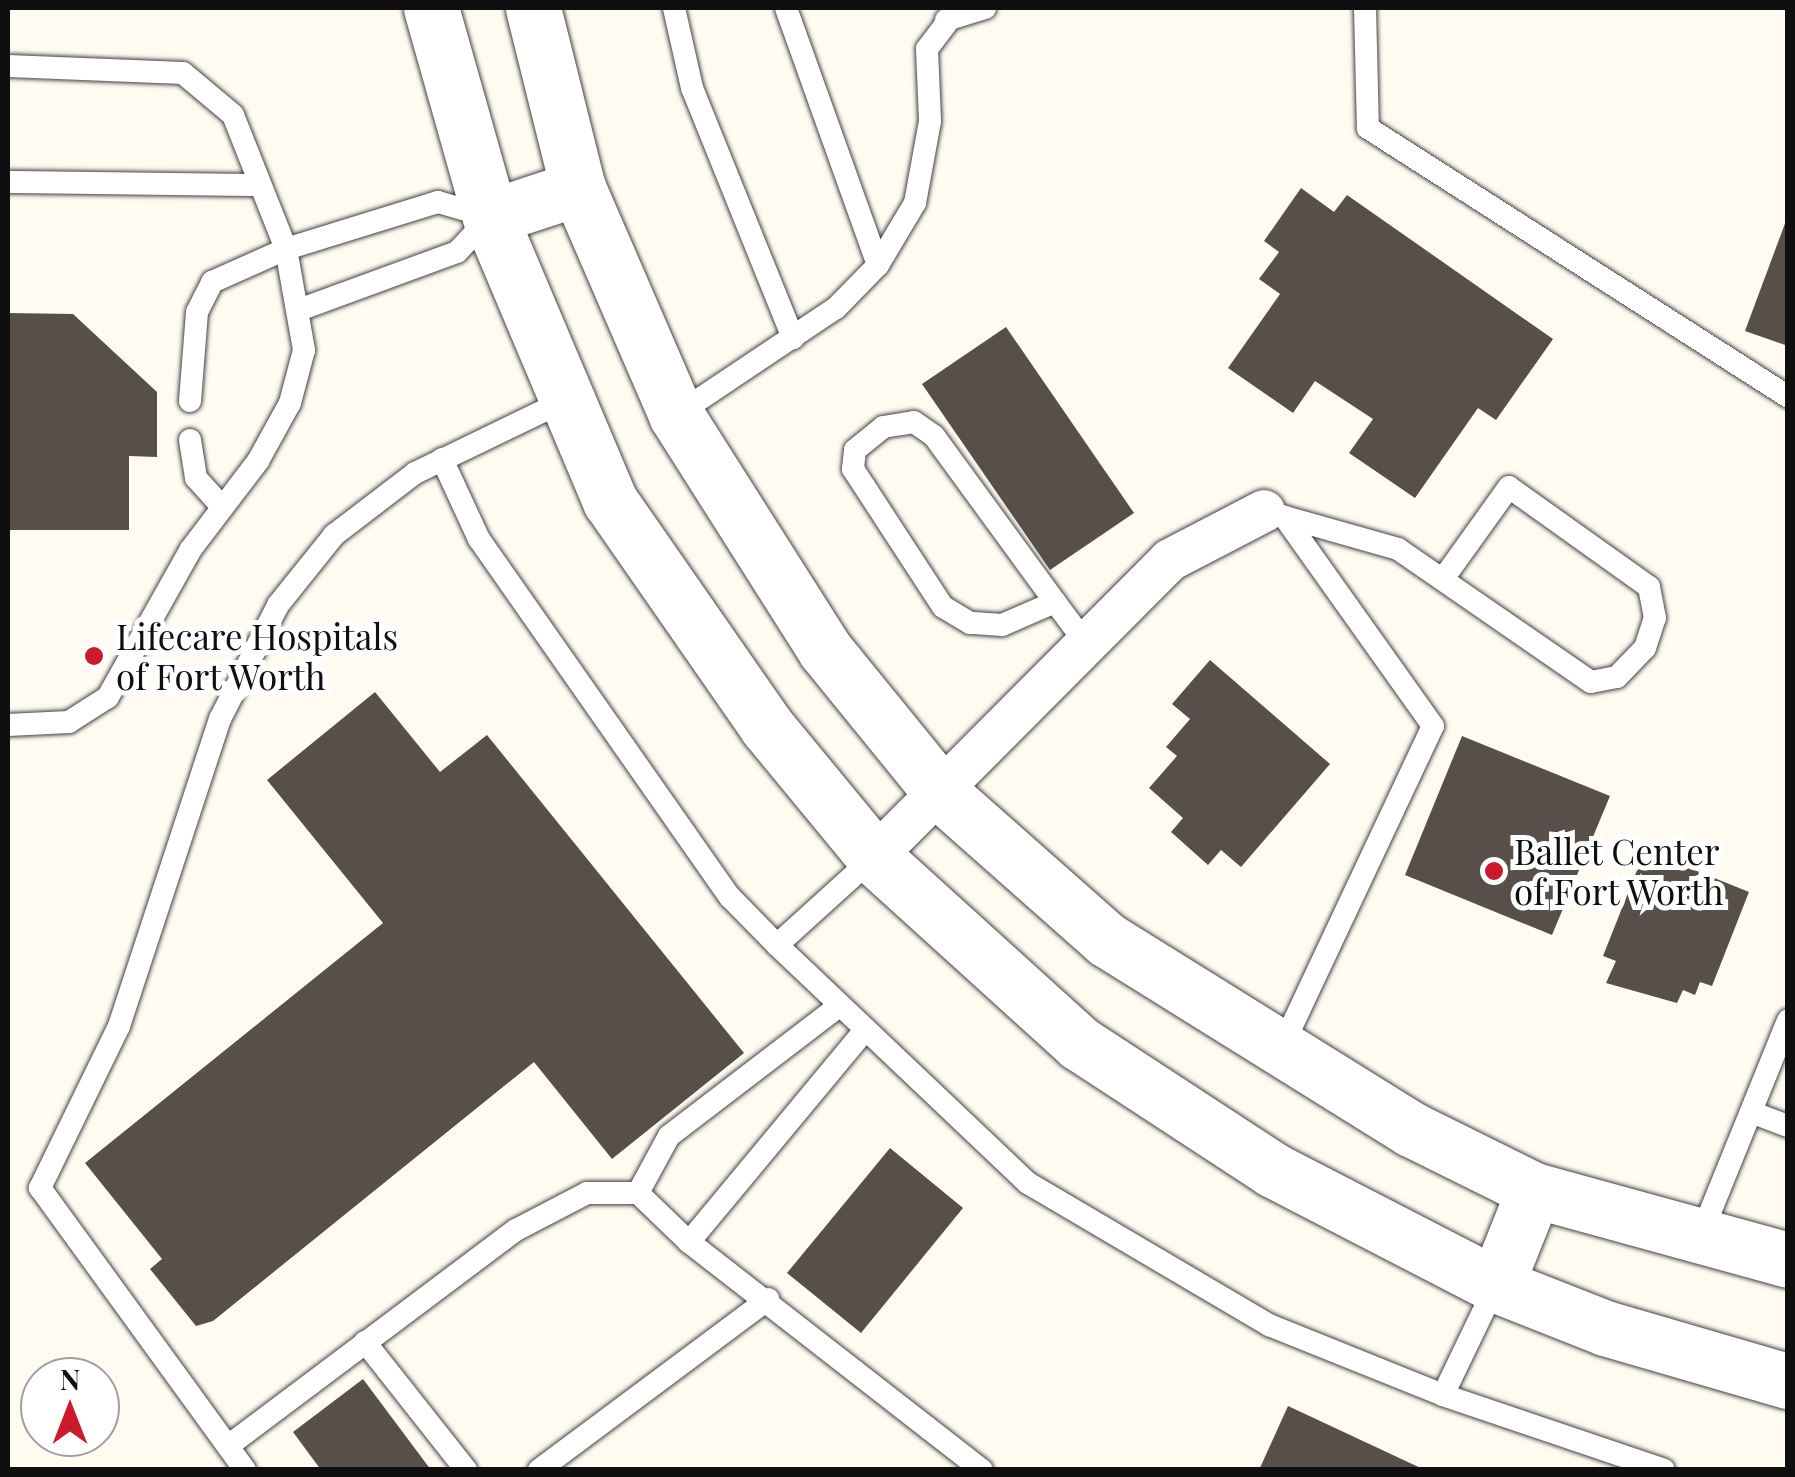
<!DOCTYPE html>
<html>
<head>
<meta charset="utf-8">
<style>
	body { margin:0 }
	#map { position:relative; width:1795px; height:1477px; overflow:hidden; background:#fffbf0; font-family:"Playfair Display",serif }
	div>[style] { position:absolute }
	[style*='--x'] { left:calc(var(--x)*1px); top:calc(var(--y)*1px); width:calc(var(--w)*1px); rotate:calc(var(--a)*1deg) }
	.building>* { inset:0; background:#584f4a }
	.roads { filter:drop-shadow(0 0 2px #424242) drop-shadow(0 0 2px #424242) }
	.service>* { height:22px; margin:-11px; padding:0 11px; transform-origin:11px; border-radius:11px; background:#fff }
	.minor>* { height:42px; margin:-21px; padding:0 21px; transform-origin:21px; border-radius:21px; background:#fff }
	.tertiary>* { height:55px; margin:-27.5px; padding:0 27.5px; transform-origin:27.5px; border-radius:27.5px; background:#fff }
	.dots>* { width:28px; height:28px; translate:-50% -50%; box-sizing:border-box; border:5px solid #fff; border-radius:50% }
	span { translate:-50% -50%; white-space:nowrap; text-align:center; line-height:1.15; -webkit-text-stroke:10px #fff; paint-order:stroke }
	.poi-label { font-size:35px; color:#0f0f0f }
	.left { translate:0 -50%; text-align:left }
	.frame { position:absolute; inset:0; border:10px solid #0f0f0f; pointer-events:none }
	.north { position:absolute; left:20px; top:1357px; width:100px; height:100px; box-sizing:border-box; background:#fff; border:2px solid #9f9f9f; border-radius:50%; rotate:0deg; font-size:28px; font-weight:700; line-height:40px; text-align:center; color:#0f0f0f }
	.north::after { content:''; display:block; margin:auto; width:35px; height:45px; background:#cb1a2c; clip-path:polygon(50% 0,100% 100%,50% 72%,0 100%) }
</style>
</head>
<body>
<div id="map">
	<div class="building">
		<div style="clip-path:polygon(1301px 188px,1334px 212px,1347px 195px,1553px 339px,1496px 420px,1478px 408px,1415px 498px,1349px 453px,1373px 419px,1315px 381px,1293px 413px,1228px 368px,1280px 294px,1259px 279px,1279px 252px,1264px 241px)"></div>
		<div style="clip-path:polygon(1787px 218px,1788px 218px,1788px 346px,1745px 331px)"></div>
		<div style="clip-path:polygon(8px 313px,73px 314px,157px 392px,157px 457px,129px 456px,129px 530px,8px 530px)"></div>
		<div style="clip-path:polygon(1006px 327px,1134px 513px,1050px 570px,922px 384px)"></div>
		<div style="clip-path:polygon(1210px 660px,1330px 764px,1241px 867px,1221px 850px,1208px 865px,1171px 832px,1183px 818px,1149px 788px,1177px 756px,1166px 747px,1190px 719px,1172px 704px)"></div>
		<div style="clip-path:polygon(375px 692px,440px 772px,487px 735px,744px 1053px,612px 1159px,534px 1062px,213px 1321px,196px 1326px,150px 1269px,162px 1259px,85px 1163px,383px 923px,267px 780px)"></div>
		<div style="clip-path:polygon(1462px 736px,1610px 796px,1552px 935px,1405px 875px)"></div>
		<div style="clip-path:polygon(1645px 850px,1749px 892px,1712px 986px,1700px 982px,1695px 995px,1683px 990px,1677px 1003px,1606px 983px,1616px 961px,1603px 956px)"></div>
		<div style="clip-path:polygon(890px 1148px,963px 1208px,861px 1333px,787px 1273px)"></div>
		<div style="clip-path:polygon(363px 1379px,431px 1470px,321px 1470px,293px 1432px)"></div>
		<div style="clip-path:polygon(1288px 1406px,1425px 1470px,1259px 1470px)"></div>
	</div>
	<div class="roads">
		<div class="service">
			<div style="--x:674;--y:8;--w:82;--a:77.3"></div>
			<div style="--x:692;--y:88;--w:270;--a:68"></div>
			<div style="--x:1365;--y:8;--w:120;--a:88.6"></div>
			<div style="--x:1368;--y:128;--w:499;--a:32.6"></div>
			<div style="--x:946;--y:20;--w:41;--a:-17.1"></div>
			<div style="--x:8;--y:66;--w:175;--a:2.3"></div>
			<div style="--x:183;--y:73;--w:65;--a:40"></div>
			<div style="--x:233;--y:115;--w:144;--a:68.4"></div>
			<div style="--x:286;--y:249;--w:103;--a:79.9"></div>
			<div style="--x:304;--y:350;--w:55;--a:104.8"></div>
			<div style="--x:290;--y:403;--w:66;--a:118.9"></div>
			<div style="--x:258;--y:461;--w:111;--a:127.3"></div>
			<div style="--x:191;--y:549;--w:170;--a:119.3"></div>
			<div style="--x:108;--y:697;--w:46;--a:147.3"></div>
			<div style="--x:69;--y:722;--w:61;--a:177.2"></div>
			<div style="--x:8;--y:182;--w:250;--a:0.7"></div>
			<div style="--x:878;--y:265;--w:72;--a:-59.2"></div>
			<div style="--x:915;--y:203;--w:83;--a:-79.6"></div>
			<div style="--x:930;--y:121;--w:72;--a:-92.4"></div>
			<div style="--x:927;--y:49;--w:51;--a:-52.9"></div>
			<div style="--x:190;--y:401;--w:89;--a:-85.5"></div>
			<div style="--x:197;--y:312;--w:34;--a:-63"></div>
			<div style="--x:212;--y:282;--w:81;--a:-24"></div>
			<div style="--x:286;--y:249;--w:159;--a:-17.2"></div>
			<div style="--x:438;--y:202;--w:54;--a:16.1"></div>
			<div style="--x:490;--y:217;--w:48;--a:133.3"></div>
			<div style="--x:457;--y:252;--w:166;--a:159.9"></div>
			<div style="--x:676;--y:415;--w:192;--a:-33.8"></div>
			<div style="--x:836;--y:308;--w:60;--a:-45.7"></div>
			<div style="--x:878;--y:265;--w:273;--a:-109.7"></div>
			<div style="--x:190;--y:440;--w:38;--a:81"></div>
			<div style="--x:196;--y:478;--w:39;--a:48"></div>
			<div style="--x:442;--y:459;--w:88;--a:65.2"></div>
			<div style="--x:479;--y:539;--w:437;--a:55"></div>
			<div style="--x:730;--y:897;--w:67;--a:45.6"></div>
			<div style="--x:777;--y:945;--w:131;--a:-42.2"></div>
			<div style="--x:1264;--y:511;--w:139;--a:15.8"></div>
			<div style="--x:1398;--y:549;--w:234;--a:34.6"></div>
			<div style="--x:1591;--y:682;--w:26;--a:-11"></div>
			<div style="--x:1617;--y:677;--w:40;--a:-46"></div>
			<div style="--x:1645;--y:648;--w:32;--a:-72"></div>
			<div style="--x:1655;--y:618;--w:32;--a:-101"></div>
			<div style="--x:1649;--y:587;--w:172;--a:-144.5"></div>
			<div style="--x:1509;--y:487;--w:110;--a:125.7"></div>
			<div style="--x:1055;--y:602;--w:58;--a:156.5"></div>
			<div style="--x:1002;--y:625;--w:32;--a:-176"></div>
			<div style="--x:970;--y:623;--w:31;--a:-149"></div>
			<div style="--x:943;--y:607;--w:165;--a:-123.1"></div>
			<div style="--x:853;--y:469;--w:19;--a:-84"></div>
			<div style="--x:855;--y:450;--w:36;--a:-39"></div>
			<div style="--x:883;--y:427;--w:31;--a:-9"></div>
			<div style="--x:914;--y:422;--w:24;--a:35"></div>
			<div style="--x:934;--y:436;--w:205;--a:53.9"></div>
			<div style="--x:1055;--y:602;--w:55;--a:53.1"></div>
			<div style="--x:777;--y:945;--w:346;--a:43.5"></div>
			<div style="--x:1028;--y:1183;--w:280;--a:30.5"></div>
			<div style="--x:1269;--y:1325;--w:188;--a:21.9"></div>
			<div style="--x:1443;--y:1395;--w:122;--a:-64.3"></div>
			<div style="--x:839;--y:1006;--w:214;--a:142.6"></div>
			<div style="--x:669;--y:1136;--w:65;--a:118.5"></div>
			<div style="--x:638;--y:1193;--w:71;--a:43.9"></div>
			<div style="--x:689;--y:1242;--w:371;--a:37.9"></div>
			<div style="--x:1280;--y:1051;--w:359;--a:-64.8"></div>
			<div style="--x:1433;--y:726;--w:257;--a:-125.4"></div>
			<div style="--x:1751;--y:1112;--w:40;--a:21"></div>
			<div style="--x:1700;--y:1237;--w:234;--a:-67.9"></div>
			<div style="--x:689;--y:1242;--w:274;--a:-50.3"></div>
			<div style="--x:365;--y:1342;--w:163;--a:51.7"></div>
			<div style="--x:1443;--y:1395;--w:233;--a:18.7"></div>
			<div style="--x:228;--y:1446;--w:360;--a:-36.9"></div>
			<div style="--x:516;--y:1230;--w:80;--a:-27.5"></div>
			<div style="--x:587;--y:1193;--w:51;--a:0"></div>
			<div style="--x:245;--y:1470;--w:349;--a:-126"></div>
			<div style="--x:40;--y:1188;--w:180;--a:-64"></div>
			<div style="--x:119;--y:1026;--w:323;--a:-71.8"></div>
			<div style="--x:220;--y:719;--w:128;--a:-63"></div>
			<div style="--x:278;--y:605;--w:90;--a:-51.3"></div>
			<div style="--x:334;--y:535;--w:102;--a:-37.4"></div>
			<div style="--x:415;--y:473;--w:163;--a:-25.8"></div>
			<div style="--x:539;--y:1470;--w:286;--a:-36.7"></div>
		</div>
		<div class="minor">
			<div style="--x:874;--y:857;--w:419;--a:-45.1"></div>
			<div style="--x:1170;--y:560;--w:106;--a:-27.5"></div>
		</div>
		<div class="tertiary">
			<div style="--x:431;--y:8;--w:217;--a:74.2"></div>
			<div style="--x:490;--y:217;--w:308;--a:67.1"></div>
			<div style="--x:610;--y:501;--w:275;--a:55.2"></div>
			<div style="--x:767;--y:727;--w:168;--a:50.5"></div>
			<div style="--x:874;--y:857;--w:277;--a:42.2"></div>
			<div style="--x:1079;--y:1043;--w:232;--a:33.2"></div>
			<div style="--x:1273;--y:1170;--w:251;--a:27.3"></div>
			<div style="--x:1496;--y:1285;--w:117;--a:21.5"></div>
			<div style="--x:1605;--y:1328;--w:191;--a:16.2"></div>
			<div style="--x:533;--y:8;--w:186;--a:76"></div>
			<div style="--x:578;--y:188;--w:247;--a:66.6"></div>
			<div style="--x:676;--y:415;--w:278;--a:57.6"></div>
			<div style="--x:825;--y:650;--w:186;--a:50.9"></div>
			<div style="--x:942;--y:794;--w:220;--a:41.5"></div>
			<div style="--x:1107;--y:940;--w:358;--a:31.9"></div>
			<div style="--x:1411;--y:1129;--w:137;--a:26.4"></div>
			<div style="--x:1534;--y:1190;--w:263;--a:15.4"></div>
			<div style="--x:490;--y:217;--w:93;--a:-18.2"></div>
			<div style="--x:1496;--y:1285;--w:102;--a:-68.2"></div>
		</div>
	</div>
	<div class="dots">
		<div style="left:94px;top:656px;background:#cb1a2c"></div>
		<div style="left:1494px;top:871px;background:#cb1a2c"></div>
	</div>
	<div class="poi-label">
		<span class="left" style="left:116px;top:656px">Lifecare Hospitals<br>of Fort Worth</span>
		<span class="left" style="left:1514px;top:871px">Ballet Center<br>of Fort Worth</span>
	</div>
	<div class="frame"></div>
	<div class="north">N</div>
</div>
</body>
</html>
